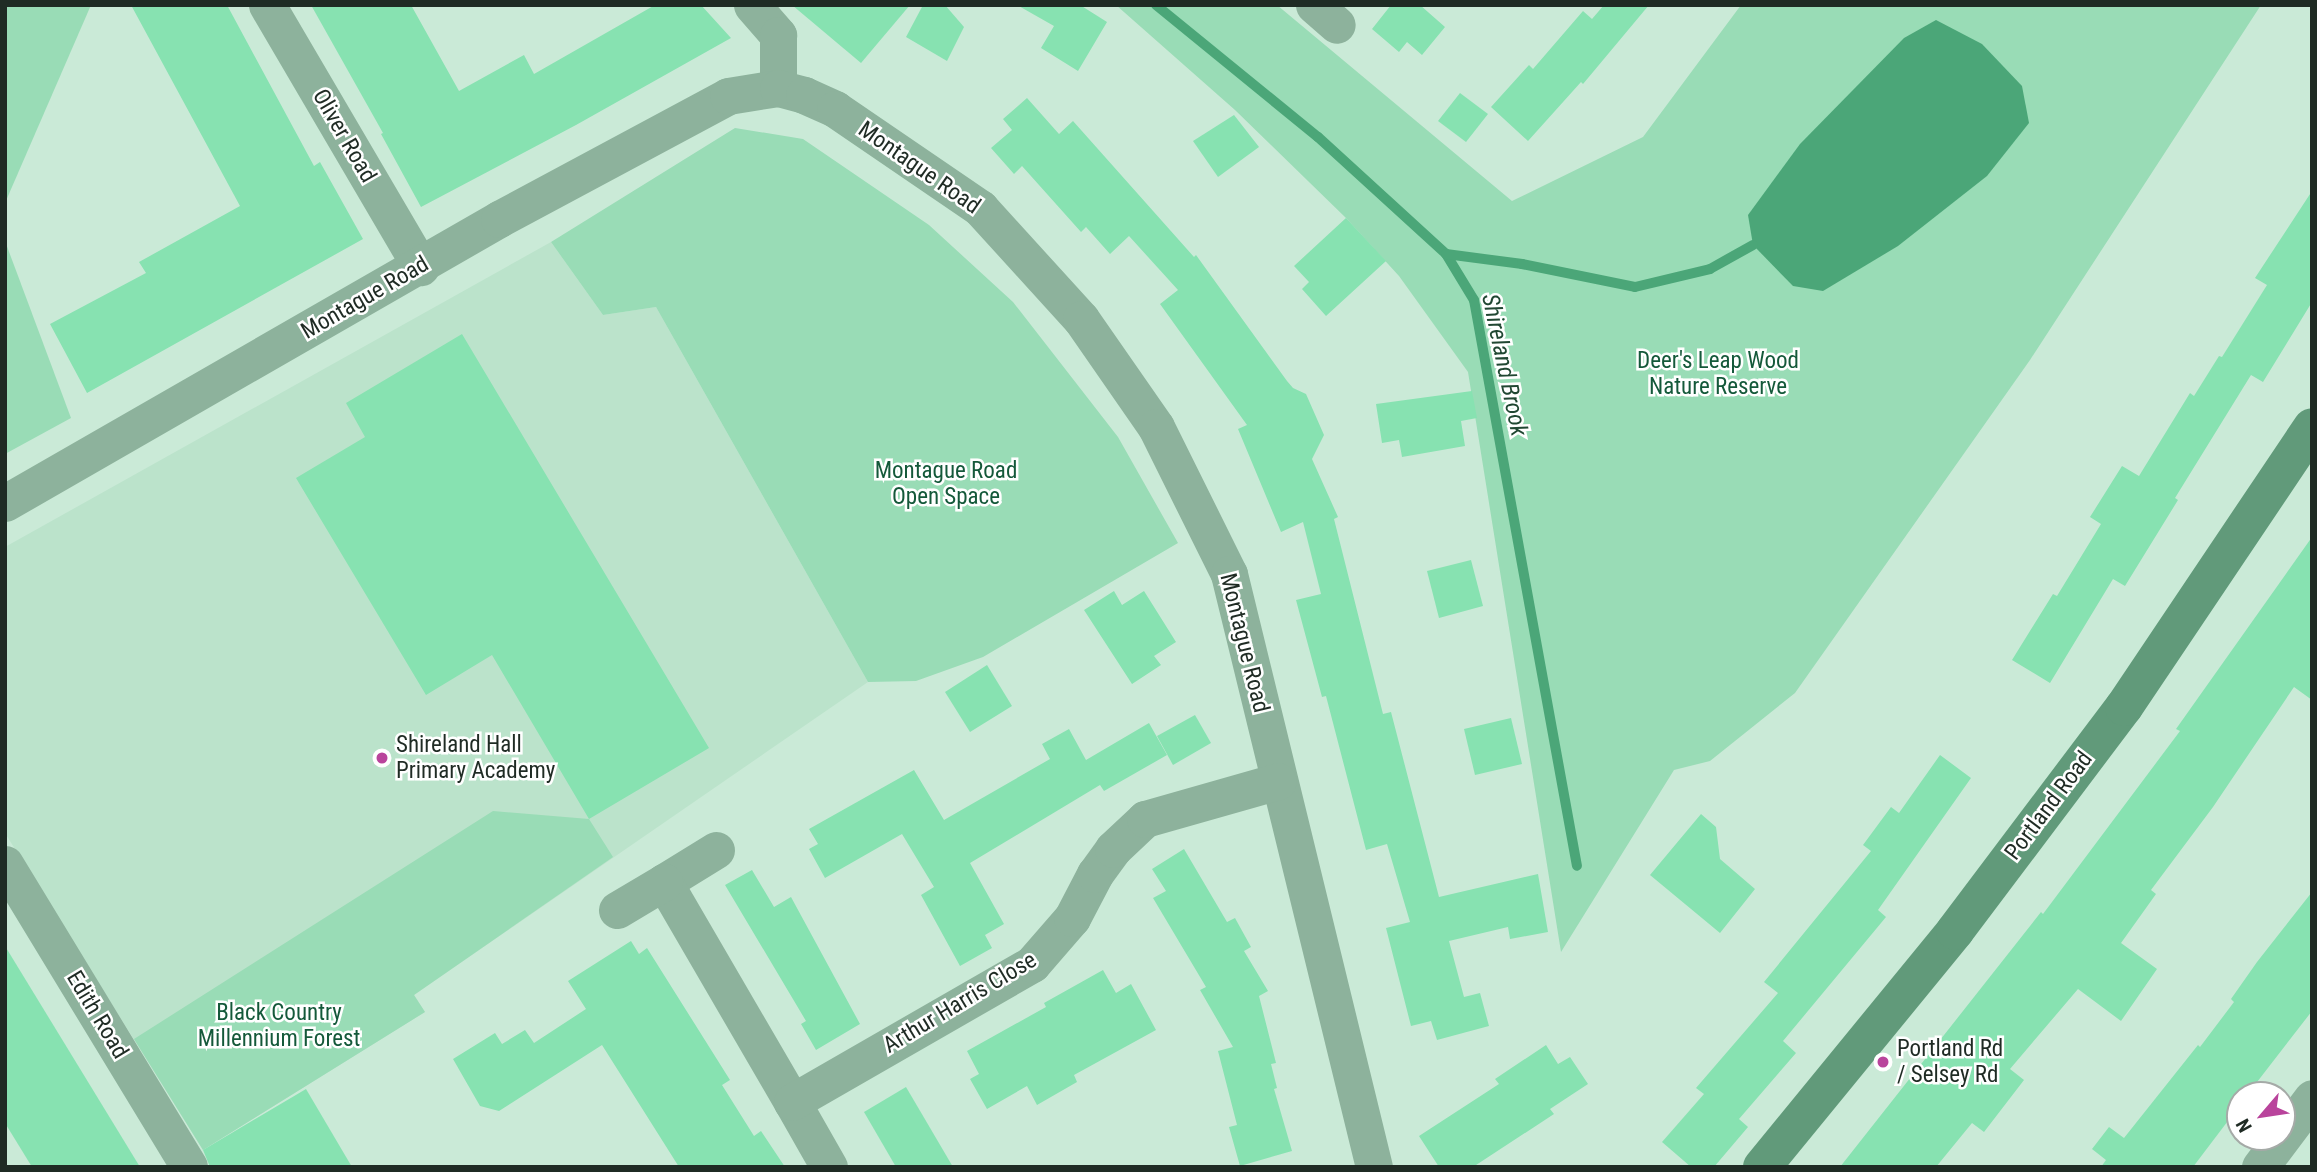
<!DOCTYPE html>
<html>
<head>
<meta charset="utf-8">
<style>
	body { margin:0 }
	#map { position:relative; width:2317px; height:1172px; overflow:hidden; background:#caead7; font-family:"Roboto Condensed",sans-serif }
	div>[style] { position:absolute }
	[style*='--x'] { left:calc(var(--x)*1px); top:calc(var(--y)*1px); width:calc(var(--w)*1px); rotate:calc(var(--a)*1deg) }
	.built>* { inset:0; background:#bbe3cb }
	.green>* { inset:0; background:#99dcb6 }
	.water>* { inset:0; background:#4ba678 }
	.stream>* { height:10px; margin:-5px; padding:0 5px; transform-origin:5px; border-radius:5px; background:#4ba678 }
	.building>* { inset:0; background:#87e2b1 }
	.minor>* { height:37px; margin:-18.5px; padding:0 18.5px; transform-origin:18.5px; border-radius:18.5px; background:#8db29c }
	.secondary>* { height:38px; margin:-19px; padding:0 19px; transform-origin:19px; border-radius:19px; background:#619a7a }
	.dots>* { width:19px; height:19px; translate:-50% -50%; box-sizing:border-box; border:4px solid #fff; border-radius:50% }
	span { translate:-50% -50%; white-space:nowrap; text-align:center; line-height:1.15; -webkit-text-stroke:5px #fff; paint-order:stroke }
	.street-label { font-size:23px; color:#1f2b24 }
	.park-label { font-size:23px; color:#14593a }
	.poi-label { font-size:23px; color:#1f2b24 }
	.left { translate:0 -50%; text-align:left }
	.water-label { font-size:24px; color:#204732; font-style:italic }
	.frame { position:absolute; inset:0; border:7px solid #1f2b24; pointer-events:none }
	.north { position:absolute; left:2226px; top:1081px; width:70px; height:70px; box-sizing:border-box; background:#fff; border:2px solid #a5aaa7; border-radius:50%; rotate:241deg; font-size:19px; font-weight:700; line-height:28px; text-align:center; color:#1f2b24 }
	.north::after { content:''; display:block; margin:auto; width:24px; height:32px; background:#b9449c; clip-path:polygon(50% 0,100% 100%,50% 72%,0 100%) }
</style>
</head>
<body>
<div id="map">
	<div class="built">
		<div style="clip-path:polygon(551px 242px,603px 315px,656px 307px,868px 682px,414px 995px,425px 1012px,203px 1150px,5px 833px,5px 547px)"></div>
	</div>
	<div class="green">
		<div style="clip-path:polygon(5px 5px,91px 5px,5px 203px)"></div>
		<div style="clip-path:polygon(1116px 5px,1277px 5px,1512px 201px,1643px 137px,1741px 5px,2261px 5px,2030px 360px,1795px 693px,1710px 761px,1674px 770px,1561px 952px,1468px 372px,1399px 276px,1346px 218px,1235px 110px)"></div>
		<div style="clip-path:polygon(735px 128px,803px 139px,929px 225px,1013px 302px,1118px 437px,1178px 543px,983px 657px,916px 681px,868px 682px,656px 307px,603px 315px,551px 242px)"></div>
		<div style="clip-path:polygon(5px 241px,71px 418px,5px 454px)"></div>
		<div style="clip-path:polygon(493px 811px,589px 819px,613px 857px,414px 995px,425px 1012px,203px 1150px,134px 1039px)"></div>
	</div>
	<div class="water">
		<div style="clip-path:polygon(1936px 20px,1982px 44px,2022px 86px,2029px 123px,1987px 176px,1898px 246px,1823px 291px,1793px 286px,1753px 245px,1748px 215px,1800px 144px,1904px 38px)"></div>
	</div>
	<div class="stream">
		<div style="--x:1156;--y:5;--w:209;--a:39.2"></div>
		<div style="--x:1318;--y:137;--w:173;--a:42.4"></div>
		<div style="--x:1446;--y:254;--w:54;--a:58.7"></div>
		<div style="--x:1474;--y:300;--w:575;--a:79.69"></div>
		<div style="--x:1446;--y:254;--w:77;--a:7.5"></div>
		<div style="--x:1522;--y:264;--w:115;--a:11.5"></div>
		<div style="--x:1635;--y:287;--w:77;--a:-13.5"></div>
		<div style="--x:1710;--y:269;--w:49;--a:-29.2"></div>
	</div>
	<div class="building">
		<div style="clip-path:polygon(131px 5px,227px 5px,314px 166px,320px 162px,363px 239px,87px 393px,50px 324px,146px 273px,139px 262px,240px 206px)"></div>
		<div style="clip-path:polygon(311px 5px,411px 5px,459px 91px,524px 55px,534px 74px,655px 5px,701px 5px,731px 38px,576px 125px,421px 207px,381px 134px,383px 133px)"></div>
		<div style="clip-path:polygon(792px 5px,910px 5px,861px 63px)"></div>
		<div style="clip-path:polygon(923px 5px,945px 5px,964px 27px,947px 61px,906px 37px)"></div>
		<div style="clip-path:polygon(1017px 5px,1080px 5px,1107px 22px,1078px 71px,1041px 48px,1054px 26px)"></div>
		<div style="clip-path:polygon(1391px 5px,1420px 5px,1445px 27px,1422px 55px,1407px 42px,1399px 52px,1372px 29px)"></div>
		<div style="clip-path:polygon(1604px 5px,1649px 5px,1583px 84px,1581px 82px,1528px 141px,1491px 107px,1529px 65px,1533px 69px,1583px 11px,1592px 19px)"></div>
		<div style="clip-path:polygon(1460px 93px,1488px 114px,1466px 142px,1438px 121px)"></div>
		<div style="clip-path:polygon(1027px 98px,1059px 134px,1073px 121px,1194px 257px,1196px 255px,1287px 381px,1293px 388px,1306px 394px,1324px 435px,1312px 459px,1338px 517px,1334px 519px,1383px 714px,1391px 712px,1439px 897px,1538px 874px,1548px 932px,1510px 939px,1508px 927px,1449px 941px,1464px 997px,1480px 993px,1489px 1026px,1437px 1040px,1431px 1021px,1411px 1026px,1386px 928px,1410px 922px,1387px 844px,1366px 850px,1326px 696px,1322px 697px,1296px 600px,1321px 594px,1303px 522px,1281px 532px,1238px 429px,1247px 425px,1160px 304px,1178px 290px,1129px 236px,1110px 254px,1086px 227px,1081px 232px,1022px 166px,1014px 174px,991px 148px,1012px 130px,1003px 119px)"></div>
		<div style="clip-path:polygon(1234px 115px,1259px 147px,1218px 177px,1193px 141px)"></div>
		<div style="clip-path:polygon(2312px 191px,2312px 302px,2263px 382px,2251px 375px,2175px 498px,2178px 500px,2125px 586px,2113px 579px,2050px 683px,2012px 660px,2053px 594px,2057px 596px,2101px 524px,2090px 517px,2122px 466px,2139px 476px,2190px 393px,2194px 396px,2219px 356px,2222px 357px,2267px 285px,2255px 278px)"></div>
		<div style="clip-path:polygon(1346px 218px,1386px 261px,1326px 316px,1302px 289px,1309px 282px,1294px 266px)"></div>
		<div style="clip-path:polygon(462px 334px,709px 748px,589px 819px,492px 655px,426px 695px,296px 478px,365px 437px,346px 403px)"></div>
		<div style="clip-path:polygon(1472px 391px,1477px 418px,1461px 421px,1465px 446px,1402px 457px,1399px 440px,1382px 443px,1376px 404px)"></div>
		<div style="clip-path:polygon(2312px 537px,2312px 700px,2294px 687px,2213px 807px,2151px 890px,2156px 894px,2121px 943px,2157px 969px,2121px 1021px,2078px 989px,2010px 1069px,2024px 1080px,1984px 1132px,1972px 1123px,1936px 1167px,1840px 1167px,2041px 912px,2043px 914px,2180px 731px,2176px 729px)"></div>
		<div style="clip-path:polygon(1471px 560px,1483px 606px,1439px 618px,1427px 571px)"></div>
		<div style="clip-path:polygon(1114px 591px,1122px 605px,1144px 591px,1176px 642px,1154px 656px,1161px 665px,1132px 684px,1084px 610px)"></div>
		<div style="clip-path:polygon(987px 665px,1012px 706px,970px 732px,945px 692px)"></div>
		<div style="clip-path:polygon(1195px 715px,1211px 743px,1173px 765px,1157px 736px)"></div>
		<div style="clip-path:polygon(1511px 718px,1522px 764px,1475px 775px,1464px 729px)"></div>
		<div style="clip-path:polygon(1149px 723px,1167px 755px,1104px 791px,1100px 785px,970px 863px,1004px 924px,985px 935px,992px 948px,960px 966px,921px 895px,934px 887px,902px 834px,825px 878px,809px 849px,818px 844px,809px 829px,914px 770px,944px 820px,1050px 759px,1042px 744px,1069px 729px,1086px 760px)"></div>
		<div style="clip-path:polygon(1940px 755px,1971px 778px,1878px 910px,1886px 917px,1783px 1041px,1796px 1053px,1739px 1119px,1748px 1127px,1714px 1167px,1691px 1167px,1662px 1142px,1704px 1094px,1696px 1088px,1778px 993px,1764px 982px,1871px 851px,1863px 845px,1891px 807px,1899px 813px)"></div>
		<div style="clip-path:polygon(1701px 814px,1716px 827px,1720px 859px,1755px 889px,1720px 933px,1650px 875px)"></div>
		<div style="clip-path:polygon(1184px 849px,1227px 922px,1235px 918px,1251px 947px,1244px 951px,1268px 991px,1259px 996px,1276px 1063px,1271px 1064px,1277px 1088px,1274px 1089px,1292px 1151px,1240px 1166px,1229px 1127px,1237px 1125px,1218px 1051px,1233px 1047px,1200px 990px,1206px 987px,1153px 898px,1166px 891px,1152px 869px)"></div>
		<div style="clip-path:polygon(752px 870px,774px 907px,791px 897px,860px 1024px,816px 1050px,801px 1024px,806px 1021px,725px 885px)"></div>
		<div style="clip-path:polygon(2312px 892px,2312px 1011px,2247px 1095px,2240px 1095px,2240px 1105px,2193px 1167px,2101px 1167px,2106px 1160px,2092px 1149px,2109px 1127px,2124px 1138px,2198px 1045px,2200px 1047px,2234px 1002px,2231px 999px,2257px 962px)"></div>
		<div style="clip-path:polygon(631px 941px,639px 954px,647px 948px,730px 1080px,722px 1085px,754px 1136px,761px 1131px,785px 1167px,679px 1167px,602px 1045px,499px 1111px,480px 1106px,453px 1059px,495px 1033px,502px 1044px,525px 1030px,534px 1043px,586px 1009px,568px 981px)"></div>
		<div style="clip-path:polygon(5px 946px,140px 1167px,32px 1167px,5px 1123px)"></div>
		<div style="clip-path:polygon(1103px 970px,1116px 993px,1131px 984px,1156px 1030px,1074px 1075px,1077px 1082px,1037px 1105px,1027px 1086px,987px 1109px,970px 1079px,979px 1074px,967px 1051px,1046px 1007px,1044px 1003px)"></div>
		<div style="clip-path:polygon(1546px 1045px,1558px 1064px,1570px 1057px,1588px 1084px,1550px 1109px,1554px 1114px,1473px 1167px,1439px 1167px,1419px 1136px,1499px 1084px,1495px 1079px)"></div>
		<div style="clip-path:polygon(906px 1087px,926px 1121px,953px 1167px,896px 1167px,864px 1112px)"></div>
		<div style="clip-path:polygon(306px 1089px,352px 1167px,210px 1167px,203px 1150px)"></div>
	</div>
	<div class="minor">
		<div style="--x:267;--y:5;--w:304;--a:59.6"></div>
		<div style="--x:752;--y:5;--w:40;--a:49"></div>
		<div style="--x:778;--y:35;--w:53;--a:90"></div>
		<div style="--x:1314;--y:5;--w:30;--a:41"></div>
		<div style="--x:5;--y:503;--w:570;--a:-29.89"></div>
		<div style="--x:499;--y:219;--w:260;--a:-28.2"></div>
		<div style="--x:728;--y:96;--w:51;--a:-9.1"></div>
		<div style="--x:778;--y:88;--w:27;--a:15"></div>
		<div style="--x:804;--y:95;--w:34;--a:24"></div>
		<div style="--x:835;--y:109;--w:176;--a:34.3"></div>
		<div style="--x:980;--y:208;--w:150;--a:47.7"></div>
		<div style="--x:1081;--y:319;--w:131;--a:55.2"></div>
		<div style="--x:1156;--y:427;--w:164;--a:63.6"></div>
		<div style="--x:1229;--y:574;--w:610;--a:76.26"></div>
		<div style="--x:716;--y:850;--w:61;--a:148.4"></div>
		<div style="--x:664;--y:882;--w:255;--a:59.8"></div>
		<div style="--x:5;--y:864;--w:354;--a:58.7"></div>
		<div style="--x:617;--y:910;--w:55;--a:-30.8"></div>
		<div style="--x:829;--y:1167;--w:75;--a:-119.6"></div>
		<div style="--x:792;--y:1102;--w:277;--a:-29.9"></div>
		<div style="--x:1032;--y:964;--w:61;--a:-49"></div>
		<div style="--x:1072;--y:918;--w:50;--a:-62.4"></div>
		<div style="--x:1095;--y:874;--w:31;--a:-54"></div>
		<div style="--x:1113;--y:849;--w:44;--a:-43.2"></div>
		<div style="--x:1145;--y:819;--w:138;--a:-15.9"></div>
		<div style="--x:2260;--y:1167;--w:86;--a:-53"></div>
	</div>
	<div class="secondary">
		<div style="--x:1762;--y:1167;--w:305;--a:-50.7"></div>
		<div style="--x:1955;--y:931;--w:281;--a:-53"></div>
		<div style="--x:2124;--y:707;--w:337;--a:-56.1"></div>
	</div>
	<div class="dots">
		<div style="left:382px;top:758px;background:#b9449c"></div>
		<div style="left:1883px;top:1062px;background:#b9449c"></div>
	</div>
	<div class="street-label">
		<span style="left:344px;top:136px;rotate:60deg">Oliver Road</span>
		<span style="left:919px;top:168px;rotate:35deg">Montague Road</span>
		<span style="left:365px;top:298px;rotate:-30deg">Montague Road</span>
		<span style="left:1244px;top:643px;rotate:76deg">Montague Road</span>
		<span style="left:2049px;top:806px;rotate:-53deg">Portland Road</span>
		<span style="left:960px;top:1003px;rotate:-31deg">Arthur Harris Close</span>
		<span style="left:97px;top:1015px;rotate:59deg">Edith Road</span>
	</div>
	<div class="park-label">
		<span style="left:1718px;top:374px">Deer's Leap Wood<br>Nature Reserve</span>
		<span style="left:946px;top:484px">Montague Road<br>Open Space</span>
		<span style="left:279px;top:1026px">Black Country<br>Millennium Forest</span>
	</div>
	<div class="poi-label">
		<span class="left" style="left:396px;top:758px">Shireland Hall<br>Primary Academy</span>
		<span class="left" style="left:1897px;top:1062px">Portland Rd<br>/ Selsey Rd</span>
	</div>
	<div class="water-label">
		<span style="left:1504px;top:365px;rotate:78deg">Shireland Brook</span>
	</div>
	<div class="frame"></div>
	<div class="north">N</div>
</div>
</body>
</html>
